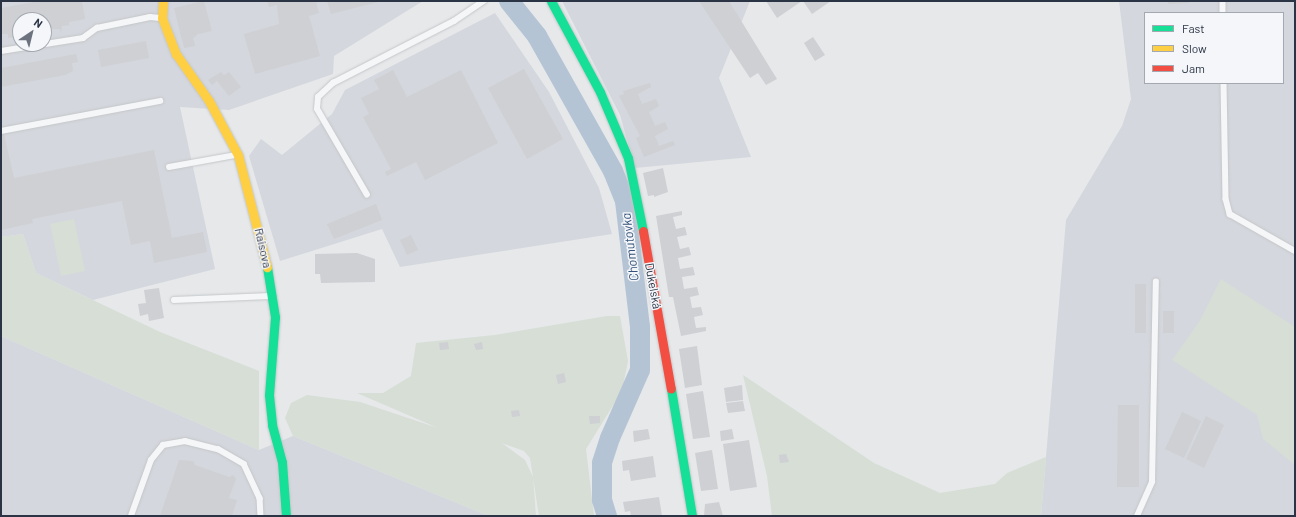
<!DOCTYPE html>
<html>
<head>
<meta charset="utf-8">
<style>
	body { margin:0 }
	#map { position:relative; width:1296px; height:517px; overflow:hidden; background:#e6e8ea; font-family:Barlow,sans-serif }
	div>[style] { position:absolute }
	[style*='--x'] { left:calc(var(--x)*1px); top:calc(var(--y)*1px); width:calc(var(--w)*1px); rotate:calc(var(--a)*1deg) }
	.built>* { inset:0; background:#d4d7dd }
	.green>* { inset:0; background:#d6ded6 }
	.river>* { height:20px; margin:-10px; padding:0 10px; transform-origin:10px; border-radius:10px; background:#b4c4d5 }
	.building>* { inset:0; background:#ced0d3 }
	.roads { filter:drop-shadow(0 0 1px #c4c6c8) drop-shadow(0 0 1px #c4c6c8) }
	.lane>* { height:5.5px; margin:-2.75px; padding:0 2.75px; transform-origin:2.75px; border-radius:2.75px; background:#f5f6f7 }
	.fast>* { height:9px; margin:-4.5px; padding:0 4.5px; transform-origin:4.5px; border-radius:4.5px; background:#16e098 }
	.slow>* { height:9px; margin:-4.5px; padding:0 4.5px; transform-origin:4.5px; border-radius:4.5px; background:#ffcf43 }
	.jam>* { height:9px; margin:-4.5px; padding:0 4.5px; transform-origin:4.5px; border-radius:4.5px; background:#f24e42 }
	span { translate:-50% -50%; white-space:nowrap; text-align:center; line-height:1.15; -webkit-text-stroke:3px #f4f6f9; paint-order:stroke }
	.street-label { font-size:12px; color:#2b3445 }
	.water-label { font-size:13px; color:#34527a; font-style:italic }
	.frame { position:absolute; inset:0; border:2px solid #2b3445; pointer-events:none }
	.legend { position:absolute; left:1144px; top:12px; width:140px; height:72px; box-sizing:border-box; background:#f4f6f9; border:1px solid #a4a8b1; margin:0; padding:5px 7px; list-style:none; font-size:12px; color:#2b3445 }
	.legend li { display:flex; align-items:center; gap:8px; height:20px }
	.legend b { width:20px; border:1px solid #a4a8b1 }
	.north { position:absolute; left:12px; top:12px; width:40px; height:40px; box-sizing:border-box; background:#f4f6f9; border:1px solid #a4a8b1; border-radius:50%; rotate:35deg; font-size:11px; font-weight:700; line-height:16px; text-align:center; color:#2b3445 }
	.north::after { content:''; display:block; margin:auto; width:14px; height:18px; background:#6c737f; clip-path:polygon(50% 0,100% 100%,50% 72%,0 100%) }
</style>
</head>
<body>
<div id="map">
	<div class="built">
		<div style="clip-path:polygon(evenodd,1px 1px,423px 1px,334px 56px,333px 74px,229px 110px,180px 107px,215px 269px,93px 300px,36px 273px,23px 234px,1px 237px,1px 1px,20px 20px,44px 20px,44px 44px,20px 44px,20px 20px)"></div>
		<div style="clip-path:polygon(562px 1px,750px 1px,719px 78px,751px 157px,635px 168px,620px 115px)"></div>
		<div style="clip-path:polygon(evenodd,1119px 1px,1295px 1px,1295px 516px,1041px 516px,1066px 220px,1122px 126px,1131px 99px,1119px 1px,1145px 13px,1283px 13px,1283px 83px,1145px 83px,1145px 13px)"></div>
		<div style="clip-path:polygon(495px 13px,549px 92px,599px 188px,612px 234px,400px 267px,382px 229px,280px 261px,249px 156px,261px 139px,282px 155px,332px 114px,345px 90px)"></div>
		<div style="clip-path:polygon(1px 336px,259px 450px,293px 436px,489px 516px,1px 516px)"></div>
	</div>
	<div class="green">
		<div style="clip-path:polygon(74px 219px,85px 271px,61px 276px,50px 224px)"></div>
		<div style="clip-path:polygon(23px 234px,36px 273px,160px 332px,259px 371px,259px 450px,1px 336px,1px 237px)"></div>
		<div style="clip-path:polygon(1221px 279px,1295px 327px,1295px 465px,1263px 439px,1257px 415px,1172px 360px,1199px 322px)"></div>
		<div style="clip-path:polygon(607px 316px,620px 316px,628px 361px,622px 391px,586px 449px,594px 516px,539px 516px,530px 458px,524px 451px,502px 443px,525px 460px,533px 477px,536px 516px,489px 516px,293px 436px,285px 418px,291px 403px,307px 395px,360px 402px,438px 428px,357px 393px,383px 393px,411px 376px,416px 343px,495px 335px)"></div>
		<div style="clip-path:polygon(743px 375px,874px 463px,940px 493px,995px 484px,1007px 473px,1046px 457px,1041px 516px,772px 516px,767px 476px)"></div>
	</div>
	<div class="river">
		<div style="--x:509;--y:1;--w:45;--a:51.3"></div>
		<div style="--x:537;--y:36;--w:155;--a:60.6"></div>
		<div style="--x:613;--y:171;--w:32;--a:68"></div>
		<div style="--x:625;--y:201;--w:127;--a:83.2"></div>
		<div style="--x:640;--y:327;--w:43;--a:90"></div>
		<div style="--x:640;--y:370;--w:74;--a:113.8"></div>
		<div style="--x:610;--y:438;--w:26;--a:108"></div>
		<div style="--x:602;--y:463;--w:37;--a:90"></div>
		<div style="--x:602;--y:500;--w:17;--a:73"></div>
	</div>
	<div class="building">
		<div style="clip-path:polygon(40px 1px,82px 1px,85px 19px,69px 22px,69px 25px,62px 26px,61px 33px,60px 29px,44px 29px,44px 20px,20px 20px,20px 36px,8px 38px,8px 34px,1px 34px,1px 8px)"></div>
		<div style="clip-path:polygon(204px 1px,212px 31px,198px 34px,193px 38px,195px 46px,184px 48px,174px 8px)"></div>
		<div style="clip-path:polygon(267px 1px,316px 1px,319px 13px,309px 16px,320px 56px,255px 74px,244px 34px,279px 24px,277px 5px,269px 7px)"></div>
		<div style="clip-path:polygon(327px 1px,378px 1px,378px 2px,331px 14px)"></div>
		<div style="clip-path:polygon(699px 1px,729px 1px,777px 79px,766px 85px,758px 73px,750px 78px)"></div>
		<div style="clip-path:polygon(766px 1px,802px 1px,777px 18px)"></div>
		<div style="clip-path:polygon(803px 1px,831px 1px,812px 14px)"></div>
		<div style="clip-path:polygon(1168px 1px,1189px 1px,1189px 3px,1168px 4px)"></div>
		<div style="clip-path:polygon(813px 37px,825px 55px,815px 61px,804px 43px)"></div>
		<div style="clip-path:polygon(146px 41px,149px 58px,101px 67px,98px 50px)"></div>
		<div style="clip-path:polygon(76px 54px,78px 62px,72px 63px,73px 71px,65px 75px,1px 87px,1px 68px)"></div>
		<div style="clip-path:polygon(524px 69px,563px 139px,527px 159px,488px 88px)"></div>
		<div style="clip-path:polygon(393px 70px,407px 97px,461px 70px,498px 143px,425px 180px,416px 162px,387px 176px,385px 172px,391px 169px,363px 117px,369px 114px,361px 98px,379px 89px,374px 80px)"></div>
		<div style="clip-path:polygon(221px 72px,224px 75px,229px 72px,241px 87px,229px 96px,217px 81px,212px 85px,208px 80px)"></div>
		<div style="clip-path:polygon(650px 83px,651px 87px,638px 94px,642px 104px,656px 99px,659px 106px,649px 112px,655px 126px,665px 122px,668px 129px,655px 136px,659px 146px,673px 141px,675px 145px,644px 157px,636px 138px,640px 136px,619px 96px,624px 94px,623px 91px)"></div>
		<div style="clip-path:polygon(1px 121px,14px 178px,154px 150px,172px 238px,203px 232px,207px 252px,154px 263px,150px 241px,131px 245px,122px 201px,32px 219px,33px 223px,1px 230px)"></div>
		<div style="clip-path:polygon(663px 168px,668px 192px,654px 197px,654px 195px,648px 196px,643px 173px)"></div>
		<div style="clip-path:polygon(376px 204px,382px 220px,334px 239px,327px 224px)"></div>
		<div style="clip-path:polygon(682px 211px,682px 215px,673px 217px,676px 229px,685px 227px,687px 235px,677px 237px,680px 249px,689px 247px,691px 255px,678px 258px,680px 269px,693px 267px,695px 275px,682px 277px,684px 289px,697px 287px,699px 295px,690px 297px,692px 308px,701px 307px,703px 315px,694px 317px,696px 328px,706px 327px,706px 331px,681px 336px,673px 297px,669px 297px,656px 216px)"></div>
		<div style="clip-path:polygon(411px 235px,418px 250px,407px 255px,400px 240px)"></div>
		<div style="clip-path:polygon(357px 253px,375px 259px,375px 282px,321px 283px,320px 274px,315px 274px,315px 254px)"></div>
		<div style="clip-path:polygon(1135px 284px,1146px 284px,1146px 333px,1135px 333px)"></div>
		<div style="clip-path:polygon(159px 288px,164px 318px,149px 321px,148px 314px,140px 316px,138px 304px,146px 303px,144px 290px)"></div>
		<div style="clip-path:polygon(1163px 311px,1174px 311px,1174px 333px,1163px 333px)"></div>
		<div style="clip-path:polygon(448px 342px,449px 349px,440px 350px,439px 343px)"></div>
		<div style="clip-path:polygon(482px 342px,483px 349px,476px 350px,474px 344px)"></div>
		<div style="clip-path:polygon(697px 346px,702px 385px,685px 388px,679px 349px)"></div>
		<div style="clip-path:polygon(564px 373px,566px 382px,558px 384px,556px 375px)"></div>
		<div style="clip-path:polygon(742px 385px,743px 400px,726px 402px,724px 388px)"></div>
		<div style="clip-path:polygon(703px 391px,710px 437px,693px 439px,686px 394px)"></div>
		<div style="clip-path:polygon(743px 401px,745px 411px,728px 413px,726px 403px)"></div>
		<div style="clip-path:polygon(1118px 405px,1139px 405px,1139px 487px,1117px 487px)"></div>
		<div style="clip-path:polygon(519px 410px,520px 416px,512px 417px,511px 411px)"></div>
		<div style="clip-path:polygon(1182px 412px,1201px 421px,1184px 458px,1165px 449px)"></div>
		<div style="clip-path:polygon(589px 416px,600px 416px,600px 423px,590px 424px)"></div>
		<div style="clip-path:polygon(1206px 416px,1224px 425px,1204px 468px,1186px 459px)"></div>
		<div style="clip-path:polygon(648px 429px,650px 439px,634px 442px,633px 431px)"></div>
		<div style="clip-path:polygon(732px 429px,734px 439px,721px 441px,720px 431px)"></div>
		<div style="clip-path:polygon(749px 440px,757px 487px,730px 491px,723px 444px)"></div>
		<div style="clip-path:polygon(712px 450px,718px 489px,701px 491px,695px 453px)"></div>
		<div style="clip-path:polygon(786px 454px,789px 462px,780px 463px,779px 455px)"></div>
		<div style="clip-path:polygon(653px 456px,656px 477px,631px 481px,629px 470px,623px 471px,622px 461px)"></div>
		<div style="clip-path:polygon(179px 460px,193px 461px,195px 465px,229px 477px,233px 475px,236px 479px,229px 498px,237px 500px,232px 516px,160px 516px)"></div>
		<div style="clip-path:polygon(659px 497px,662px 516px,631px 516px,630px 511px,625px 512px,623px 502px)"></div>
		<div style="clip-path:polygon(719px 502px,723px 516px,704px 516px,705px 504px)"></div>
	</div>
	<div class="roads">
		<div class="lane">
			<div style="--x:1223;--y:1;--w:12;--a:90"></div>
			<div style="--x:1;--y:51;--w:83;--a:-9"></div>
			<div style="--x:83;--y:38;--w:17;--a:-36"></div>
			<div style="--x:97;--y:28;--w:54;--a:-11.7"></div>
			<div style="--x:150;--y:17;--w:10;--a:6"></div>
			<div style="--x:1224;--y:83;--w:116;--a:89"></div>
			<div style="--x:1226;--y:199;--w:16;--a:75"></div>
			<div style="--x:1230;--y:214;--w:75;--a:29.6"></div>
			<div style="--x:1;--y:131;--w:162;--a:-10.7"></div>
			<div style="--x:169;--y:167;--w:68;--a:-10.2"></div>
			<div style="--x:367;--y:195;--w:99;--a:-120.2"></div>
			<div style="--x:317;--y:109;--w:12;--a:-85"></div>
			<div style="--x:318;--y:97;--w:21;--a:-43"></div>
			<div style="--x:333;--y:83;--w:136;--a:-27.1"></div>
			<div style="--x:454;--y:21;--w:36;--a:-34"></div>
			<div style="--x:174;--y:300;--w:96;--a:-2.4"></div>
			<div style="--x:131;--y:516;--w:59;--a:-70.3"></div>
			<div style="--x:151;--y:460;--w:19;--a:-51"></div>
			<div style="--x:163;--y:445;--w:22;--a:-10"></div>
			<div style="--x:185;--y:441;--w:34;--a:14"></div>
			<div style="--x:218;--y:449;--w:30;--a:30"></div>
			<div style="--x:244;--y:464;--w:38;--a:65"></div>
			<div style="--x:260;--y:498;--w:18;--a:87"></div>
			<div style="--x:1137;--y:516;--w:37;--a:-66"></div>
			<div style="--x:1152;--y:482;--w:200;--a:-88.9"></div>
		</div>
		<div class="fast">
			<div style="--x:551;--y:1;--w:103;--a:61.7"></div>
			<div style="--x:600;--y:92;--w:72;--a:67"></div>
			<div style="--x:628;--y:158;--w:75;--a:78.4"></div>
			<div style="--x:267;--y:267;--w:51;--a:80.9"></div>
			<div style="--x:275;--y:317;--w:78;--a:94.4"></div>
			<div style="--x:269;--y:395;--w:30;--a:84"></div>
			<div style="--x:272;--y:425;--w:38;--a:75"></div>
			<div style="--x:282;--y:462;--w:54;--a:85.8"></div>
			<div style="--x:671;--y:389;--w:129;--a:80.6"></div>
		</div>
		<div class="slow">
			<div style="--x:163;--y:1;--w:17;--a:93"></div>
			<div style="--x:162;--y:18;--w:39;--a:69"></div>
			<div style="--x:176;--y:54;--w:57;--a:54.9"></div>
			<div style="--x:209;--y:101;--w:61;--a:61.8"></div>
			<div style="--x:238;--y:155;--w:116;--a:75.5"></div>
		</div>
		<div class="jam">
			<div style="--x:643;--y:231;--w:160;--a:80"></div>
		</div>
	</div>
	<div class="street-label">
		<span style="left:263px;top:248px;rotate:77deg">Raisova</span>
		<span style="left:653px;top:286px;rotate:80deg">Dukelská</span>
	</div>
	<div class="water-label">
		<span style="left:630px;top:247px;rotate:-97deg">Chomutovka</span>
	</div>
	<div class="frame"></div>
	<ul class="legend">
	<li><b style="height:5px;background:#16e098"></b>Fast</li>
	<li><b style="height:5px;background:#ffcf43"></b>Slow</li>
	<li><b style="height:5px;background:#f24e42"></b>Jam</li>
	</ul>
	<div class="north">N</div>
</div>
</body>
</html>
